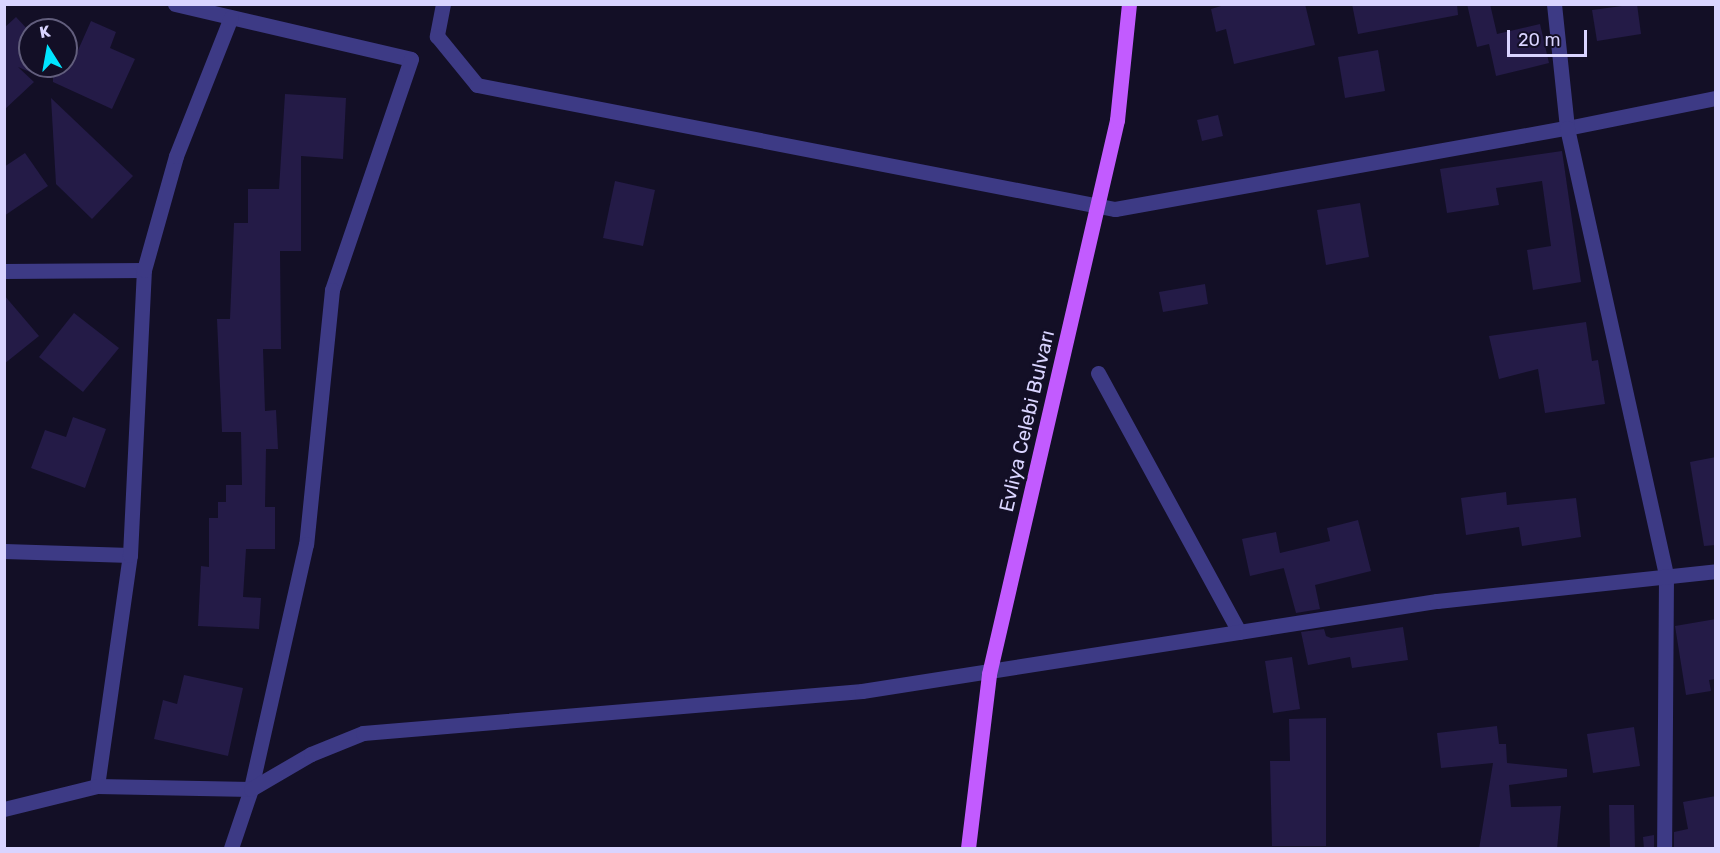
<!DOCTYPE html>
<html>
<head>
<meta charset="utf-8">
<style>
	body { margin:0 }
	#map { position:relative; width:1720px; height:853px; overflow:hidden; background:#130f26; font-family:Rubik,sans-serif }
	div>[style] { position:absolute }
	[style*='--x'] { left:calc(var(--x)*1px); top:calc(var(--y)*1px); width:calc(var(--w)*1px); rotate:calc(var(--a)*1deg) }
	.building>* { inset:0; background:#241b47 }
	.street>* { height:15px; margin:-7.5px; padding:0 7.5px; transform-origin:7.5px; border-radius:7.5px; background:#3d3a85 }
	.primary>* { height:15px; margin:-7.5px; padding:0 7.5px; transform-origin:7.5px; border-radius:7.5px; background:#c25bff }
	span { translate:-50% -50%; white-space:nowrap; text-align:center; line-height:1.15; -webkit-text-stroke:6px #130f26; paint-order:stroke }
	.street-label { font-size:20px; color:#d9d4ff }
	.frame { position:absolute; inset:0; border:6px solid #d9d4ff; pointer-events:none }
	.north { position:absolute; left:18px; top:18px; width:60px; height:60px; box-sizing:border-box; background:#130f26; border:2px solid #625e7d; border-radius:50%; rotate:349deg; font-size:16px; font-weight:700; line-height:24px; text-align:center; color:#d9d4ff }
	.north::after { content:''; display:block; margin:auto; width:21px; height:27px; background:#00e5ff; clip-path:polygon(50% 0,100% 100%,50% 72%,0 100%) }
	.scale { position:absolute; left:1507px; top:30px; width:80px; height:27px; box-sizing:border-box; border:3px solid #d9d4ff; border-top:0; padding-left:8px; font-size:18px; line-height:21px; white-space:nowrap; color:#d9d4ff; -webkit-text-stroke:4px #130f26; paint-order:stroke }
</style>
</head>
<body>
<div id="map">
	<div class="building">
		<div style="clip-path:polygon(1228px 4px,1305px 4px,1315px 45px,1234px 64px,1226px 29px,1216px 32px,1211px 9px)"></div>
		<div style="clip-path:polygon(1352px 4px,1457px 4px,1458px 15px,1358px 34px)"></div>
		<div style="clip-path:polygon(1467px 4px,1490px 4px,1497px 34px,1540px 24px,1549px 63px,1496px 76px,1489px 44px,1477px 47px)"></div>
		<div style="clip-path:polygon(1637px 4px,1641px 34px,1597px 41px,1592px 10px)"></div>
		<div style="clip-path:polygon(16px 17px,30px 32px,30px 72px,18px 67px,34px 82px,4px 110px,4px 28px)"></div>
		<div style="clip-path:polygon(91px 21px,116px 32px,110px 48px,135px 59px,112px 109px,53px 82px,53px 66px,71px 66px)"></div>
		<div style="clip-path:polygon(1378px 50px,1385px 91px,1345px 98px,1338px 57px)"></div>
		<div style="clip-path:polygon(285px 94px,346px 98px,343px 159px,301px 156px,301px 251px,280px 251px,281px 349px,263px 349px,265px 411px,276px 410px,278px 449px,266px 449px,265px 507px,275px 507px,275px 549px,246px 549px,243px 597px,261px 598px,259px 629px,198px 626px,201px 566px,209px 567px,209px 518px,218px 518px,218px 502px,226px 502px,226px 485px,242px 485px,241px 432px,222px 432px,217px 319px,230px 319px,234px 223px,248px 223px,248px 189px,279px 189px)"></div>
		<div style="clip-path:polygon(51px 98px,133px 176px,92px 219px,56px 184px)"></div>
		<div style="clip-path:polygon(1218px 115px,1223px 136px,1202px 141px,1197px 120px)"></div>
		<div style="clip-path:polygon(1562px 151px,1581px 282px,1533px 290px,1527px 250px,1551px 246px,1542px 181px,1496px 188px,1499px 205px,1447px 213px,1440px 169px)"></div>
		<div style="clip-path:polygon(25px 153px,48px 186px,4px 216px,4px 167px)"></div>
		<div style="clip-path:polygon(615px 181px,655px 190px,643px 246px,603px 238px)"></div>
		<div style="clip-path:polygon(1360px 203px,1369px 257px,1326px 265px,1317px 210px)"></div>
		<div style="clip-path:polygon(1205px 284px,1208px 304px,1163px 312px,1159px 292px)"></div>
		<div style="clip-path:polygon(4px 295px,39px 336px,4px 364px)"></div>
		<div style="clip-path:polygon(74px 313px,119px 348px,83px 392px,39px 357px)"></div>
		<div style="clip-path:polygon(1586px 322px,1592px 361px,1598px 360px,1605px 404px,1545px 413px,1538px 369px,1499px 379px,1489px 336px)"></div>
		<div style="clip-path:polygon(73px 417px,106px 429px,85px 488px,31px 468px,45px 430px,66px 437px)"></div>
		<div style="clip-path:polygon(1716px 457px,1716px 545px,1704px 546px,1690px 462px)"></div>
		<div style="clip-path:polygon(1506px 492px,1507px 505px,1576px 498px,1581px 537px,1522px 546px,1519px 527px,1466px 535px,1461px 498px)"></div>
		<div style="clip-path:polygon(1358px 520px,1371px 571px,1315px 585px,1320px 609px,1296px 613px,1281px 558px,1284px 568px,1250px 576px,1242px 539px,1276px 532px,1280px 553px,1330px 541px,1327px 528px)"></div>
		<div style="clip-path:polygon(1716px 619px,1716px 679px,1709px 680px,1711px 691px,1686px 695px,1675px 626px)"></div>
		<div style="clip-path:polygon(1403px 627px,1408px 660px,1352px 668px,1350px 657px,1308px 665px,1301px 632px,1324px 629px,1326px 636px,1331px 638px)"></div>
		<div style="clip-path:polygon(1292px 657px,1300px 709px,1273px 713px,1265px 661px)"></div>
		<div style="clip-path:polygon(184px 675px,243px 688px,228px 756px,154px 739px,163px 700px,177px 704px)"></div>
		<div style="clip-path:polygon(1326px 718px,1326px 846px,1272px 846px,1270px 761px,1290px 761px,1289px 719px)"></div>
		<div style="clip-path:polygon(1497px 726px,1499px 744px,1506px 744px,1507px 763px,1567px 769px,1567px 777px,1509px 785px,1511px 807px,1561px 806px,1557px 849px,1479px 849px,1493px 763px,1441px 768px,1437px 733px)"></div>
		<div style="clip-path:polygon(1634px 727px,1640px 766px,1593px 773px,1587px 734px)"></div>
		<div style="clip-path:polygon(1716px 796px,1716px 849px,1674px 849px,1674px 832px,1688px 829px,1683px 802px)"></div>
		<div style="clip-path:polygon(1609px 805px,1634px 805px,1635px 849px,1610px 849px)"></div>
		<div style="clip-path:polygon(1654px 835px,1654px 849px,1644px 849px,1643px 837px)"></div>
	</div>
	<div class="street">
		<div style="--x:175;--y:4;--w:242;--a:13.1"></div>
		<div style="--x:411;--y:59;--w:244;--a:108.9"></div>
		<div style="--x:332;--y:290;--w:255;--a:95.8"></div>
		<div style="--x:306;--y:544;--w:251;--a:102.7"></div>
		<div style="--x:251;--y:789;--w:62;--a:108.7"></div>
		<div style="--x:443;--y:4;--w:33;--a:101"></div>
		<div style="--x:437;--y:36;--w:63;--a:50.8"></div>
		<div style="--x:477;--y:85;--w:650;--a:11"></div>
		<div style="--x:1115;--y:209;--w:459;--a:-10.2"></div>
		<div style="--x:1567;--y:128;--w:152;--a:-11.4"></div>
		<div style="--x:1554;--y:4;--w:125;--a:84"></div>
		<div style="--x:1567;--y:128;--w:459;--a:77.5"></div>
		<div style="--x:1666;--y:576;--w:272;--a:90.4"></div>
		<div style="--x:4;--y:271;--w:140;--a:-0.4"></div>
		<div style="--x:1098;--y:373;--w:295;--a:61.4"></div>
		<div style="--x:4;--y:551;--w:126;--a:1.8"></div>
		<div style="--x:97;--y:786;--w:233;--a:-81.9"></div>
		<div style="--x:130;--y:555;--w:285;--a:-87.2"></div>
		<div style="--x:144;--y:270;--w:118;--a:-74.3"></div>
		<div style="--x:176;--y:156;--w:149;--a:-68.4"></div>
		<div style="--x:4;--y:809;--w:96;--a:-13.9"></div>
		<div style="--x:97;--y:786;--w:154;--a:1.1"></div>
		<div style="--x:251;--y:789;--w:69;--a:-30.3"></div>
		<div style="--x:311;--y:754;--w:56;--a:-22"></div>
		<div style="--x:363;--y:733;--w:501;--a:-4.81"></div>
		<div style="--x:862;--y:691;--w:582;--a:-8.9"></div>
		<div style="--x:1437;--y:601;--w:281;--a:-6.1"></div>
	</div>
	<div class="primary">
		<div style="--x:968;--y:848;--w:175;--a:-83.1"></div>
		<div style="--x:989;--y:674;--w:569;--a:-76.99"></div>
		<div style="--x:1117;--y:120;--w:117;--a:-84.1"></div>
	</div>
	<div class="street-label">
		<span style="left:1027px;top:421px;rotate:-77deg">Evliya Celebi Bulvarı</span>
	</div>
	<div class="frame"></div>
	<div class="north">K</div>
	<div class="scale">20 m</div>
</div>
</body>
</html>
